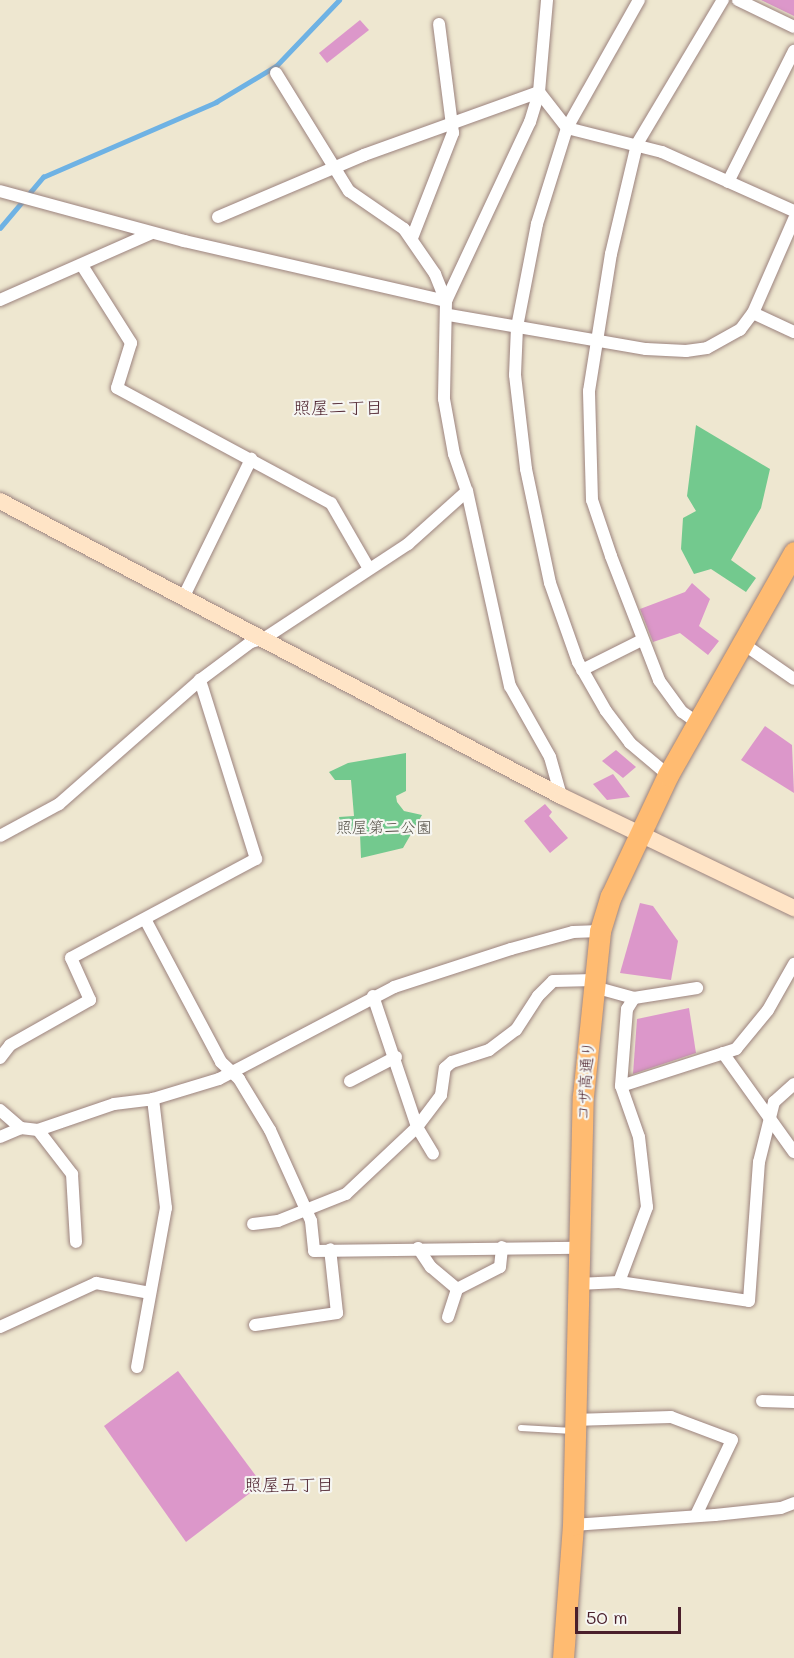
<!DOCTYPE html>
<html>
<head>
<meta charset="utf-8">
<style>
	body { margin:0 }
	#map { position:relative; width:794px; height:1658px; overflow:hidden; background:#eee7d0; font-family:Mali,"Klee One",sans-serif }
	div>[style] { position:absolute }
	[style*='--x'] { left:calc(var(--x)*1px); top:calc(var(--y)*1px); width:calc(var(--w)*1px); rotate:calc(var(--a)*1deg) }
	.green>* { inset:0; background:#73c98e }
	.stream>* { height:4.5px; margin:-2.25px; padding:0 2.25px; transform-origin:2.25px; border-radius:2.25px; background:#6eb2e4 }
	.building>* { inset:0; background:#dc97ca }
	.roads { filter:drop-shadow(0 0 2px #9c837e) drop-shadow(0 0 2px #9c837e) }
	.lane>* { height:6px; margin:-3px; padding:0 3px; transform-origin:3px; border-radius:3px; background:#fff }
	.street>* { height:12px; margin:-6px; padding:0 6px; transform-origin:6px; border-radius:6px; background:#fff }
	.secondary>* { height:16px; margin:-8px; padding:0 8px; transform-origin:8px; border-radius:8px; background:#ffe4c6 }
	.highway>* { height:21px; margin:-10.5px; padding:0 10.5px; transform-origin:10.5px; border-radius:10.5px; background:#ffbb71 }
	span { translate:-50% -50%; white-space:nowrap; text-align:center; line-height:1.15; -webkit-text-stroke:4.5px #f6f6f2; paint-order:stroke }
	.park-label { font-size:16px; color:#565249 }
	.street-label { font-size:16px; color:#4a1f2b }
	.neighbourhood-label { font-size:18px; color:#4a1f2b }
	.scale { position:absolute; left:575px; top:1607px; width:106px; height:27px; box-sizing:border-box; border:3px solid #4a1f2b; border-top:0; padding-left:8px; font-size:18px; line-height:21px; white-space:nowrap; color:#4a1f2b; -webkit-text-stroke:4px #f6f6f2; paint-order:stroke }
</style>
</head>
<body>
<div id="map">
	<div class="green">
		<div style="clip-path:polygon(696px 425px,770px 469px,761px 508px,731px 560px,756px 578px,746px 592px,711px 569px,694px 574px,681px 549px,683px 518px,696px 511px,687px 496px)"></div>
		<div style="clip-path:polygon(406px 753px,406px 791px,396px 796px,397px 802px,404px 811px,422px 815px,403px 848px,361px 858px,360px 834px,343px 835px,339px 817px,354px 816px,351px 780px,335px 780px,329px 772px,348px 763px)"></div>
	</div>
	<div class="stream">
		<div style="--x:0;--y:228;--w:67;--a:-49.9"></div>
		<div style="--x:43;--y:177;--w:189;--a:-23.4"></div>
		<div style="--x:216;--y:102;--w:70;--a:-31"></div>
		<div style="--x:276;--y:66;--w:91;--a:-46.3"></div>
	</div>
	<div class="building">
		<div style="clip-path:polygon(761px 0,794px 0,794px 16px)"></div>
		<div style="clip-path:polygon(360px 20px,369px 30px,327px 63px,319px 53px)"></div>
		<div style="clip-path:polygon(692px 583px,710px 599px,699px 626px,719px 641px,708px 655px,680px 633px,653px 642px,640px 609px,685px 592px)"></div>
		<div style="clip-path:polygon(765px 726px,792px 745px,794px 793px,741px 760px)"></div>
		<div style="clip-path:polygon(616px 750px,636px 767px,623px 778px,602px 761px)"></div>
		<div style="clip-path:polygon(613px 774px,630px 797px,607px 800px,593px 784px)"></div>
		<div style="clip-path:polygon(545px 804px,552px 812px,549px 816px,568px 838px,550px 853px,524px 821px)"></div>
		<div style="clip-path:polygon(640px 903px,653px 906px,678px 941px,671px 980px,620px 973px)"></div>
		<div style="clip-path:polygon(689px 1008px,696px 1053px,633px 1074px,637px 1019px)"></div>
		<div style="clip-path:polygon(178px 1371px,262px 1484px,186px 1542px,104px 1426px)"></div>
	</div>
	<div class="roads">
		<div class="lane">
			<div style="--x:521;--y:1428;--w:52;--a:3.3"></div>
		</div>
		<div class="street">
			<div style="--x:639;--y:0;--w:147;--a:119.4"></div>
			<div style="--x:567;--y:128;--w:101;--a:107.4"></div>
			<div style="--x:537;--y:224;--w:105;--a:101"></div>
			<div style="--x:517;--y:327;--w:48;--a:92.4"></div>
			<div style="--x:515;--y:375;--w:95;--a:83.3"></div>
			<div style="--x:526;--y:469;--w:116;--a:78.1"></div>
			<div style="--x:550;--y:583;--w:84;--a:70.5"></div>
			<div style="--x:578;--y:662;--w:56;--a:60.3"></div>
			<div style="--x:606;--y:711;--w:40;--a:53"></div>
			<div style="--x:630;--y:743;--w:50;--a:40.1"></div>
			<div style="--x:738;--y:0;--w:62;--a:25.7"></div>
			<div style="--x:276;--y:73;--w:139;--a:58.3"></div>
			<div style="--x:349;--y:191;--w:67;--a:34.6"></div>
			<div style="--x:404;--y:229;--w:55;--a:55.4"></div>
			<div style="--x:435;--y:274;--w:29;--a:68"></div>
			<div style="--x:446;--y:301;--w:98;--a:91.2"></div>
			<div style="--x:444;--y:399;--w:56;--a:79.7"></div>
			<div style="--x:454;--y:454;--w:39;--a:71"></div>
			<div style="--x:467;--y:491;--w:200;--a:77.6"></div>
			<div style="--x:510;--y:686;--w:81;--a:60.6"></div>
			<div style="--x:550;--y:757;--w:41;--a:74.2"></div>
			<div style="--x:539;--y:92;--w:46;--a:52.1"></div>
			<div style="--x:567;--y:128;--w:98;--a:14.2"></div>
			<div style="--x:662;--y:152;--w:145;--a:24.1"></div>
			<div style="--x:728;--y:182;--w:147;--a:-63.3"></div>
			<div style="--x:0;--y:191;--w:191;--a:15.2"></div>
			<div style="--x:184;--y:241;--w:269;--a:12.9"></div>
			<div style="--x:218;--y:217;--w:159;--a:-23"></div>
			<div style="--x:364;--y:155;--w:186;--a:-19.8"></div>
			<div style="--x:412;--y:238;--w:113;--a:-68.7"></div>
			<div style="--x:453;--y:133;--w:110;--a:-97.3"></div>
			<div style="--x:83;--y:267;--w:90;--a:57.7"></div>
			<div style="--x:131;--y:343;--w:47;--a:107.3"></div>
			<div style="--x:117;--y:388;--w:243;--a:28.3"></div>
			<div style="--x:331;--y:503;--w:74;--a:60"></div>
			<div style="--x:0;--y:300;--w:166;--a:-23.8"></div>
			<div style="--x:446;--y:301;--w:198;--a:-64.9"></div>
			<div style="--x:530;--y:122;--w:31;--a:-73"></div>
			<div style="--x:539;--y:92;--w:92;--a:-85"></div>
			<div style="--x:753;--y:313;--w:45;--a:24.9"></div>
			<div style="--x:449;--y:315;--w:200;--a:9.8"></div>
			<div style="--x:646;--y:349;--w:40;--a:2.9"></div>
			<div style="--x:686;--y:351;--w:21;--a:-8"></div>
			<div style="--x:707;--y:348;--w:38;--a:-29"></div>
			<div style="--x:740;--y:330;--w:21;--a:-53"></div>
			<div style="--x:753;--y:313;--w:103;--a:-66.4"></div>
			<div style="--x:184;--y:596;--w:153;--a:-63.9"></div>
			<div style="--x:742;--y:643;--w:63;--a:34.7"></div>
			<div style="--x:582;--y:670;--w:67;--a:-26.6"></div>
			<div style="--x:698;--y:723;--w:19;--a:-145"></div>
			<div style="--x:682;--y:712;--w:39;--a:-126"></div>
			<div style="--x:659;--y:680;--w:133;--a:-111.2"></div>
			<div style="--x:611;--y:556;--w:59;--a:-108.7"></div>
			<div style="--x:592;--y:500;--w:109;--a:-91.6"></div>
			<div style="--x:589;--y:391;--w:139;--a:-80.9"></div>
			<div style="--x:611;--y:254;--w:113;--a:-76.7"></div>
			<div style="--x:637;--y:144;--w:168;--a:-59.2"></div>
			<div style="--x:0;--y:836;--w:67;--a:-28.5"></div>
			<div style="--x:59;--y:804;--w:188;--a:-41.3"></div>
			<div style="--x:200;--y:680;--w:64;--a:-36.7"></div>
			<div style="--x:251;--y:642;--w:15;--a:-16"></div>
			<div style="--x:265;--y:638;--w:171;--a:-33.3"></div>
			<div style="--x:408;--y:544;--w:79;--a:-41.9"></div>
			<div style="--x:145;--y:919;--w:162;--a:62"></div>
			<div style="--x:221;--y:1062;--w:25;--a:43"></div>
			<div style="--x:239;--y:1079;--w:60;--a:58.7"></div>
			<div style="--x:270;--y:1130;--w:100;--a:65.7"></div>
			<div style="--x:311;--y:1221;--w:30;--a:84"></div>
			<div style="--x:314;--y:1251;--w:264;--a:-0.7"></div>
			<div style="--x:594;--y:987;--w:41;--a:15.4"></div>
			<div style="--x:634;--y:998;--w:64;--a:-9"></div>
			<div style="--x:373;--y:996;--w:138;--a:71.4"></div>
			<div style="--x:417;--y:1127;--w:31;--a:59"></div>
			<div style="--x:634;--y:998;--w:13;--a:122"></div>
			<div style="--x:627;--y:1009;--w:77;--a:94.5"></div>
			<div style="--x:621;--y:1086;--w:121;--a:-17.8"></div>
			<div style="--x:736;--y:1049;--w:50;--a:-50.6"></div>
			<div style="--x:768;--y:1010;--w:53;--a:-60.5"></div>
			<div style="--x:723;--y:1053;--w:122;--a:54.4"></div>
			<div style="--x:0;--y:1058;--w:16;--a:-52"></div>
			<div style="--x:10;--y:1045;--w:92;--a:-29.4"></div>
			<div style="--x:90;--y:1000;--w:46;--a:-114.3"></div>
			<div style="--x:71;--y:958;--w:210;--a:-28.2"></div>
			<div style="--x:256;--y:859;--w:188;--a:-107.4"></div>
			<div style="--x:350;--y:1081;--w:52;--a:-27.6"></div>
			<div style="--x:0;--y:1110;--w:28;--a:41"></div>
			<div style="--x:38;--y:1130;--w:56;--a:52.3"></div>
			<div style="--x:72;--y:1174;--w:68;--a:86.6"></div>
			<div style="--x:0;--y:1137;--w:23;--a:-23"></div>
			<div style="--x:21;--y:1128;--w:17;--a:7"></div>
			<div style="--x:38;--y:1130;--w:80;--a:-18.9"></div>
			<div style="--x:114;--y:1104;--w:39;--a:-7"></div>
			<div style="--x:153;--y:1099;--w:69;--a:-16.9"></div>
			<div style="--x:219;--y:1079;--w:198;--a:-27.7"></div>
			<div style="--x:394;--y:987;--w:123;--a:-18"></div>
			<div style="--x:511;--y:949;--w:64;--a:-15.3"></div>
			<div style="--x:573;--y:932;--w:27;--a:-2"></div>
			<div style="--x:253;--y:1224;--w:25;--a:-7"></div>
			<div style="--x:278;--y:1221;--w:73;--a:-21.7"></div>
			<div style="--x:346;--y:1194;--w:98;--a:-43.3"></div>
			<div style="--x:417;--y:1127;--w:40;--a:-53"></div>
			<div style="--x:441;--y:1095;--w:27;--a:-82"></div>
			<div style="--x:445;--y:1068;--w:9;--a:-41"></div>
			<div style="--x:452;--y:1062;--w:39;--a:-18"></div>
			<div style="--x:489;--y:1050;--w:34;--a:-37"></div>
			<div style="--x:516;--y:1030;--w:40;--a:-57.1"></div>
			<div style="--x:538;--y:996;--w:21;--a:-45"></div>
			<div style="--x:553;--y:981;--w:42;--a:-1.4"></div>
			<div style="--x:418;--y:1248;--w:23;--a:56"></div>
			<div style="--x:431;--y:1267;--w:34;--a:40"></div>
			<div style="--x:457;--y:1289;--w:48;--a:-27.1"></div>
			<div style="--x:500;--y:1267;--w:20;--a:-84"></div>
			<div style="--x:619;--y:1282;--w:80;--a:-69.5"></div>
			<div style="--x:647;--y:1207;--w:70;--a:-96.5"></div>
			<div style="--x:639;--y:1137;--w:54;--a:-109.4"></div>
			<div style="--x:578;--y:1284;--w:41;--a:-2.8"></div>
			<div style="--x:619;--y:1282;--w:131;--a:8.3"></div>
			<div style="--x:749;--y:1301;--w:139;--a:-85.9"></div>
			<div style="--x:759;--y:1162;--w:62;--a:-76"></div>
			<div style="--x:774;--y:1102;--w:27;--a:-42"></div>
			<div style="--x:448;--y:1317;--w:29;--a:-72"></div>
			<div style="--x:255;--y:1325;--w:83;--a:-8.3"></div>
			<div style="--x:337;--y:1313;--w:64;--a:-96.2"></div>
			<div style="--x:0;--y:1327;--w:106;--a:-24.6"></div>
			<div style="--x:96;--y:1283;--w:55;--a:10.5"></div>
			<div style="--x:137;--y:1367;--w:162;--a:-79.7"></div>
			<div style="--x:166;--y:1208;--w:110;--a:-96.8"></div>
			<div style="--x:762;--y:1401;--w:32;--a:2"></div>
			<div style="--x:573;--y:1420;--w:98;--a:-1.8"></div>
			<div style="--x:671;--y:1417;--w:65;--a:20.7"></div>
			<div style="--x:732;--y:1440;--w:83;--a:115.6"></div>
			<div style="--x:573;--y:1525;--w:142;--a:-4"></div>
			<div style="--x:715;--y:1515;--w:66;--a:-6.1"></div>
			<div style="--x:781;--y:1508;--w:14;--a:-21"></div>
		</div>
		<div class="secondary">
			<div style="--x:0;--y:501;--w:634;--a:27.74"></div>
			<div style="--x:561;--y:796;--w:259;--a:25.7"></div>
		</div>
		<div class="highway">
			<div style="--x:563;--y:1658;--w:133;--a:-85.7"></div>
			<div style="--x:573;--y:1525;--w:429;--a:-88.7"></div>
			<div style="--x:583;--y:1096;--w:166;--a:-84.1"></div>
			<div style="--x:600;--y:931;--w:37;--a:-73"></div>
			<div style="--x:611;--y:896;--w:134;--a:-64.8"></div>
			<div style="--x:668;--y:775;--w:256;--a:-60.5"></div>
		</div>
	</div>
	<div class="park-label">
		<span style="left:384px;top:827px">照屋第二公園</span>
	</div>
	<div class="street-label">
		<span style="left:585px;top:1081px;rotate:-86deg">コザ高通り</span>
	</div>
	<div class="neighbourhood-label">
		<span style="left:338px;top:407px">照屋二丁目</span>
		<span style="left:289px;top:1484px">照屋五丁目</span>
	</div>
	<div class="scale">50 m</div>
</div>
</body>
</html>
